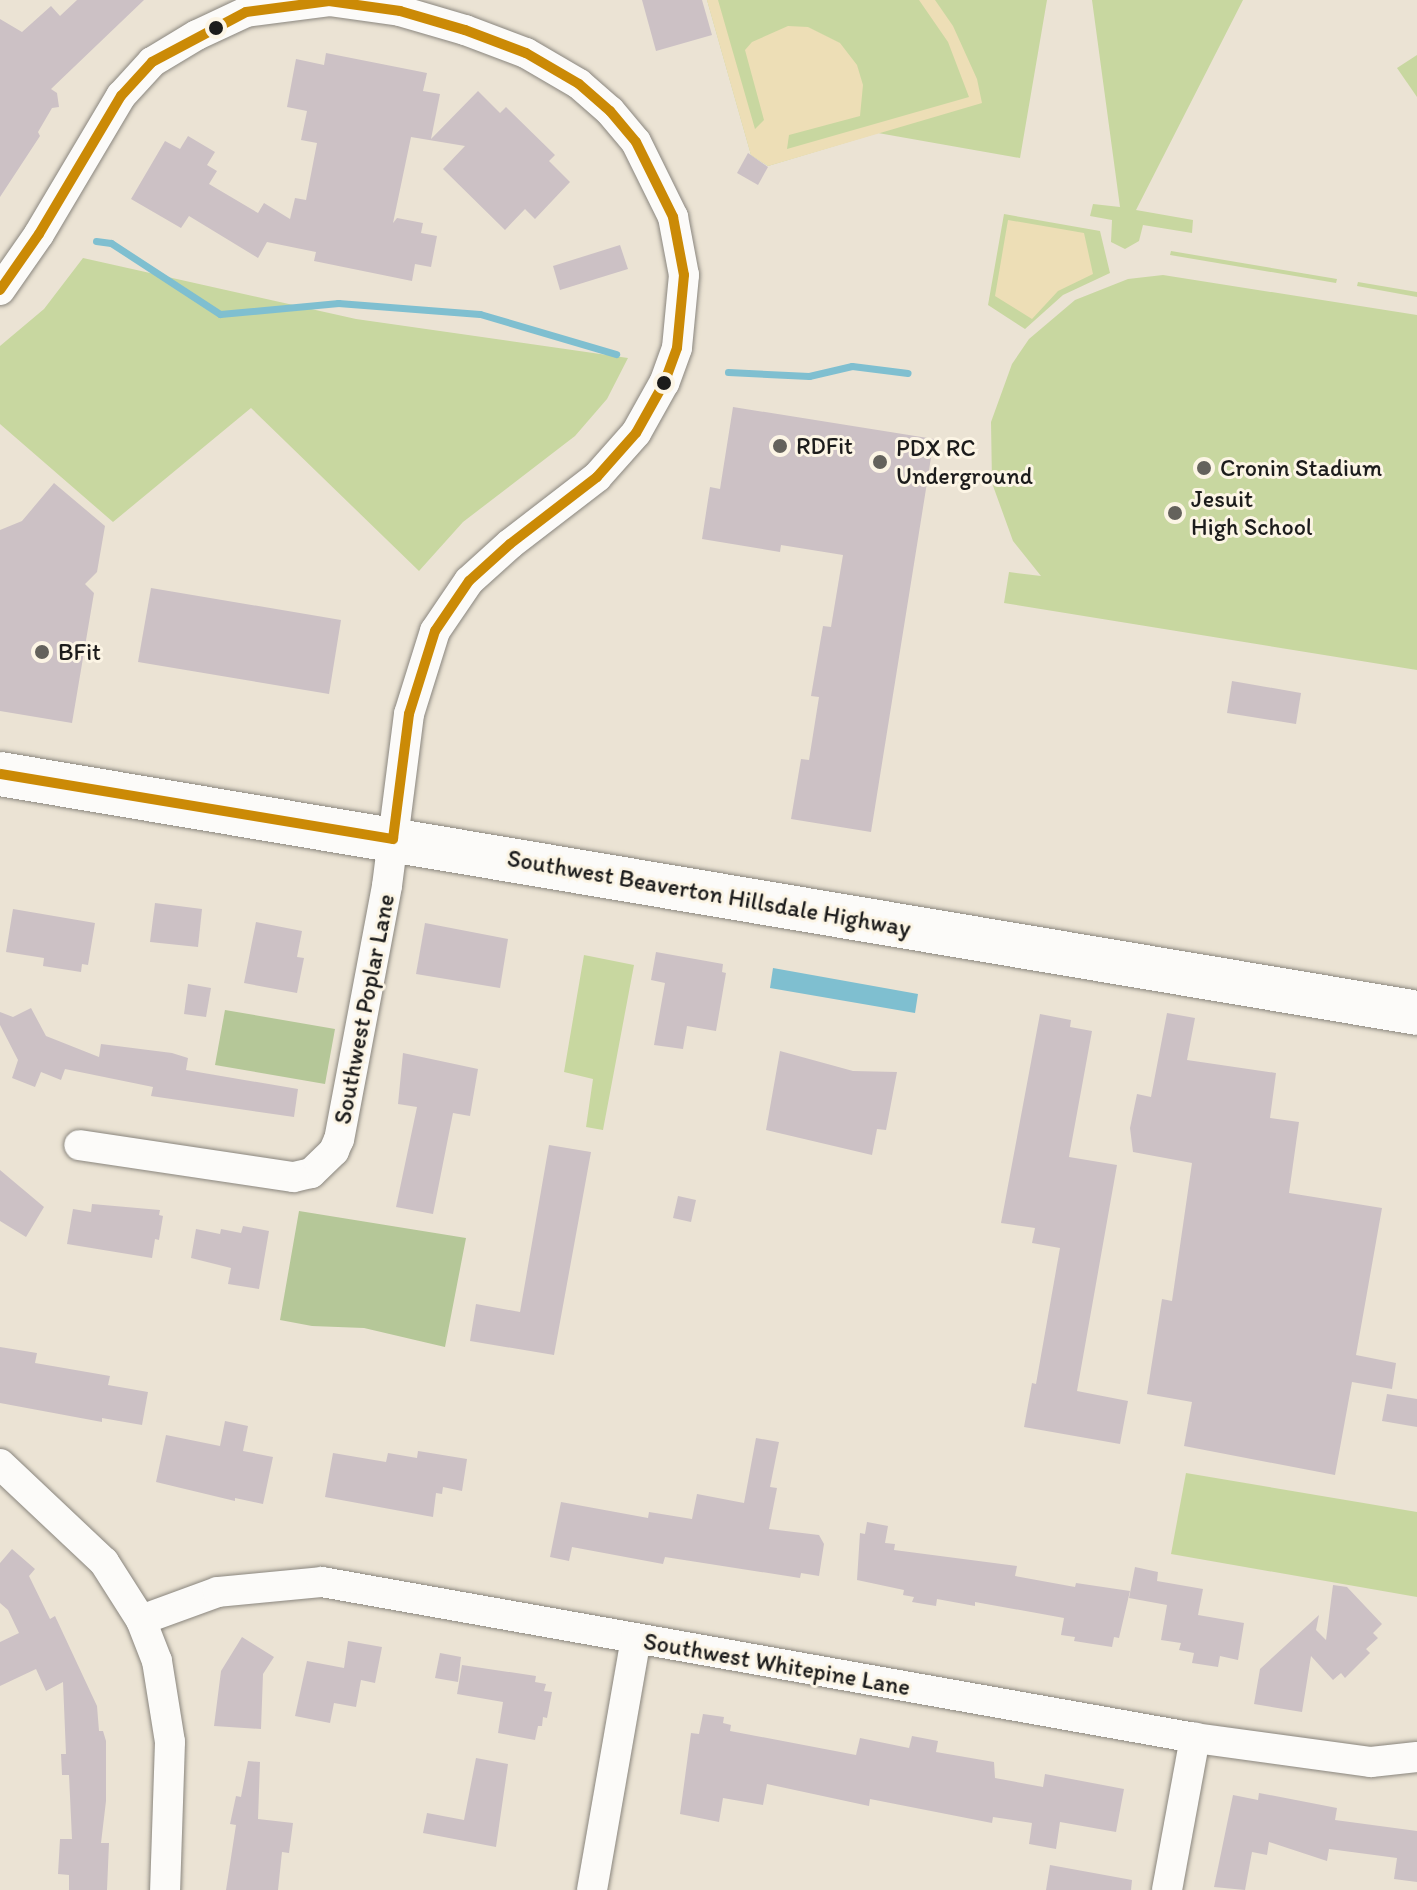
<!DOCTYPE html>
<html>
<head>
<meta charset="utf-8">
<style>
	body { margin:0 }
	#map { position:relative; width:1417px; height:1890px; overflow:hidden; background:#ebe3d4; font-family:Itim,sans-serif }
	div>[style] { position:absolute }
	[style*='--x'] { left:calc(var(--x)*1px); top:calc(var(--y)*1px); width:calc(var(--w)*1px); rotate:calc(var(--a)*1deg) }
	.green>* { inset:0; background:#c8d7a0 }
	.forest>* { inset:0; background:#b5c798 }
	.sand>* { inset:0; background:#eddeb6 }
	.water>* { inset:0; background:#7fbfd0 }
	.stream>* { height:7px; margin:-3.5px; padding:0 3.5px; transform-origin:3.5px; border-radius:3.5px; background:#7fbfd0 }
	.building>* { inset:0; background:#ccc1c5 }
	.roads { filter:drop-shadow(0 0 2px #8a867e) drop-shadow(0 0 2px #8a867e) }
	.street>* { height:30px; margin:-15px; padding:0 15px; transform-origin:15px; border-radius:15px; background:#fcfbf9 }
	.primary>* { height:44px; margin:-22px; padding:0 22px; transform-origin:22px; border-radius:22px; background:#fcfbf9 }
	.bus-1>* { height:10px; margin:-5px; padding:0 5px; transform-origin:5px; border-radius:5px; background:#cb8a06 }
	.dots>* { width:22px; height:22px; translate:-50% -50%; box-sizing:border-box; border:4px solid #fcf5e5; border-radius:50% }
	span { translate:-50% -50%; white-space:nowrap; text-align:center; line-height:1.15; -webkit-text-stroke:6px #fcf5e5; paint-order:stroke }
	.poi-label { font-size:24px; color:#1c1c1c }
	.left { translate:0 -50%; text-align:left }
	.street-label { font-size:24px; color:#1c1c1c }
</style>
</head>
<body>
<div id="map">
	<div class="green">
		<div style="clip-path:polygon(707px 0,1047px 0,1020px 158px,878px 133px,768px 166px,751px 155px)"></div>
		<div style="clip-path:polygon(1092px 0,1243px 0,1136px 210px,1193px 220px,1192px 233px,1143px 225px,1139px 241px,1125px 249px,1111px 242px,1112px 220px,1090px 216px,1093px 204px,1120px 207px)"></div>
		<div style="clip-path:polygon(1417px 55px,1417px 97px,1397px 68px)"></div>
		<div style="clip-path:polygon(1004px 214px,1100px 231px,1110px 273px,1063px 295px,1025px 329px,988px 305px)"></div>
		<div style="clip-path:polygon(1171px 251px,1337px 279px,1336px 283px,1170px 255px)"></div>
		<div style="clip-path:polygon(83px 258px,356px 319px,628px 358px,607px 399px,575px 436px,463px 522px,419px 571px,251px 408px,113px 522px,0 424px,0 346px,44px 309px)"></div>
		<div style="clip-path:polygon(1163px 275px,1417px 315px,1417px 670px,1004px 603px,1009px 572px,1041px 576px,1013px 541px,992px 483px,991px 422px,1012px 364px,1029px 339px,1075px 300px,1128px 279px)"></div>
		<div style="clip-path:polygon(1358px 282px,1417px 292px,1417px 297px,1357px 286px)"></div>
		<div style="clip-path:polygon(584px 955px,634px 965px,603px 1130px,586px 1127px,593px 1079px,564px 1072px)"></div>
		<div style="clip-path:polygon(1186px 1473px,1417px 1512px,1417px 1597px,1171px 1554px)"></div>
	</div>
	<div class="forest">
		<div style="clip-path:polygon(225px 1010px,335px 1029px,325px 1084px,215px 1065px)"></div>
		<div style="clip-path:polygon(299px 1211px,466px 1238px,445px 1347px,364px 1328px,312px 1326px,280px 1320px)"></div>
	</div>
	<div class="sand">
		<div style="clip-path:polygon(707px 0,718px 0,755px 129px,764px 120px,745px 50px,752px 42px,788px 26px,808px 27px,840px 43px,857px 65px,863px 85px,860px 116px,789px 135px,787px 149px,969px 97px,948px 42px,919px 0,935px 0,953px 26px,977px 79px,982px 103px,768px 166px,751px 155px)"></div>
		<div style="clip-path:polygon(1008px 220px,1084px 233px,1093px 274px,1058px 291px,1032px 319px,995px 296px)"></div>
	</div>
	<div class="water">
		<div style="clip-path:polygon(773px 968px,918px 994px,915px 1013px,770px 988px)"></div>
	</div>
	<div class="stream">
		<div style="--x:96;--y:241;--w:15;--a:8"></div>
		<div style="--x:111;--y:243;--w:130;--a:33.1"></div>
		<div style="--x:220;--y:314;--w:119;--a:-5.3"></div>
		<div style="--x:338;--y:303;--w:142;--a:4.4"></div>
		<div style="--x:480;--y:314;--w:142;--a:16.4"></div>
		<div style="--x:728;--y:372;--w:81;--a:2.8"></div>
		<div style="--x:809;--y:376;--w:44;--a:-13.1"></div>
		<div style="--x:852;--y:366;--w:56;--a:7.1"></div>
	</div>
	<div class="building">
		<div style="clip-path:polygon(77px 0,144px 0,51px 89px,57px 93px,59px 107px,52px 108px,38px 132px,40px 136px,0 197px,0 19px,22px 32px,51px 6px,60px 16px)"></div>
		<div style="clip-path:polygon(642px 0,702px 0,712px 35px,656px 51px)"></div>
		<div style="clip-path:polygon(326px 53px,427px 73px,423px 91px,440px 94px,431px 139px,478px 91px,500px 113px,506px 107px,555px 155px,549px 161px,570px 182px,535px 219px,525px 209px,505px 230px,443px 169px,465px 146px,411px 137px,393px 223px,397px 218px,423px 223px,421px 233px,437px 236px,431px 267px,415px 264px,412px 281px,314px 261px,316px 252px,267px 242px,258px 258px,189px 216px,181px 228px,131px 199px,165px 141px,180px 149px,188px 136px,215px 152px,207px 165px,217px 171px,209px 184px,258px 213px,264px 203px,290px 219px,295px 198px,306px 200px,317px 143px,301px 140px,307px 111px,287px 107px,296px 59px,324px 65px)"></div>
		<div style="clip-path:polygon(748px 153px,768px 167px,758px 185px,737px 173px)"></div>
		<div style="clip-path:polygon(620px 245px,628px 269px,560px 290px,553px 266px)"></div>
		<div style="clip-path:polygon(733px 407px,934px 439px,871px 832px,791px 819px,801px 759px,809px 760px,819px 697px,811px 696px,823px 626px,831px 627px,843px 555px,781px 545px,780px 552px,702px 539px,710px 487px,720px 489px)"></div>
		<div style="clip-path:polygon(54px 483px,105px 526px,97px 572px,85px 584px,94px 593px,72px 723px,0 711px,0 530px,22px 521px)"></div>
		<div style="clip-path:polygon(151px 588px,341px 620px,329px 694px,138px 662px)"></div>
		<div style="clip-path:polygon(1232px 681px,1301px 693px,1296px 724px,1227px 713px)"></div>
		<div style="clip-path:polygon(155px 903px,202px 909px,198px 947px,150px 942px)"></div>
		<div style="clip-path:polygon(13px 909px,95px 923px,88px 965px,82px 964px,81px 972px,43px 966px,44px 958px,6px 952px)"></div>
		<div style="clip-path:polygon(256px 922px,302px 931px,297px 957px,304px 958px,297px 993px,244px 983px)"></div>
		<div style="clip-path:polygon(425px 923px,508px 939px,500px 988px,416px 974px)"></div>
		<div style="clip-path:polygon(656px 952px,723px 964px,722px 972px,726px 973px,716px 1031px,687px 1026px,683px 1049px,654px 1045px,665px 983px,651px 980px)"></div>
		<div style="clip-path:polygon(188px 984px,211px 988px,206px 1017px,184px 1014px)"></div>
		<div style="clip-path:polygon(31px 1008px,46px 1036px,99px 1057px,101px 1044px,172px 1053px,188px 1058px,186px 1070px,298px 1089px,294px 1117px,151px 1096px,153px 1087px,65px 1069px,61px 1080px,41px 1072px,35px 1087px,12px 1078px,18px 1060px,0 1025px,0 1012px,13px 1017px)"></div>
		<div style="clip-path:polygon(1167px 1013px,1195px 1018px,1187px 1060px,1276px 1073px,1270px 1118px,1299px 1122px,1289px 1193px,1382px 1208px,1356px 1355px,1396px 1363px,1392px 1389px,1352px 1382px,1335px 1475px,1184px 1446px,1192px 1402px,1147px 1394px,1162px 1299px,1172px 1301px,1192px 1163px,1133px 1152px,1130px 1128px,1137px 1094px,1151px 1097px)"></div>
		<div style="clip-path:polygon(1040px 1014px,1071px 1020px,1070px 1027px,1092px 1031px,1069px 1157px,1117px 1165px,1077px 1391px,1128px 1401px,1120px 1444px,1024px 1427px,1032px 1383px,1036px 1384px,1060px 1248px,1032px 1243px,1035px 1228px,1001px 1223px)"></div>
		<div style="clip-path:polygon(780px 1051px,853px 1071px,897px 1072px,886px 1130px,877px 1129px,872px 1155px,766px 1130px)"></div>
		<div style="clip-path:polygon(403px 1053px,478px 1069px,470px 1116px,453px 1113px,433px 1214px,396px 1207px,417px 1107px,398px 1104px)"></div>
		<div style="clip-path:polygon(549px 1145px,591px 1152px,554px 1355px,470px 1341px,476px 1304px,520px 1312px)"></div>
		<div style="clip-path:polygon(0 1170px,44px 1207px,26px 1237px,0 1221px)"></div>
		<div style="clip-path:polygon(678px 1196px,696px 1200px,691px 1222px,673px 1218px)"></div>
		<div style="clip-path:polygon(92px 1204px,160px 1210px,159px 1215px,163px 1216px,159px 1240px,155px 1239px,152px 1258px,67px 1244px,73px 1209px,91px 1212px)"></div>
		<div style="clip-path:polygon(243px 1226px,269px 1231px,259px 1289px,228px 1284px,231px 1268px,191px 1258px,196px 1229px,220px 1234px,221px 1229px,241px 1233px)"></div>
		<div style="clip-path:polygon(0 1347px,37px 1353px,35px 1363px,110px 1376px,108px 1385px,148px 1392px,142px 1425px,102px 1418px,102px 1422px,0 1403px)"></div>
		<div style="clip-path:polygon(1387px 1394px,1417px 1399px,1417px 1427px,1382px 1421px)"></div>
		<div style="clip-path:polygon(225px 1421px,248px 1426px,243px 1451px,273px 1457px,263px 1504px,235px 1498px,235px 1501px,156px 1482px,166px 1435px,220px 1446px)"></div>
		<div style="clip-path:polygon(756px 1438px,779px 1442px,770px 1487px,777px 1488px,769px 1529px,819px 1535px,824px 1544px,819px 1576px,801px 1573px,800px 1578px,665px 1557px,663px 1564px,572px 1547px,569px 1561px,550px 1557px,561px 1502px,648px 1518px,649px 1512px,692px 1519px,697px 1494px,744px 1503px)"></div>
		<div style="clip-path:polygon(418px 1451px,467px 1459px,462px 1491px,443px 1487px,442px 1494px,436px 1493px,433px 1517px,325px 1497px,333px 1453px,386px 1462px,388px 1453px,417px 1458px)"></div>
		<div style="clip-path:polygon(867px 1522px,888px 1526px,885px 1543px,895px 1544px,894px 1550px,1017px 1566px,1015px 1576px,1075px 1587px,1076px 1583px,1130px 1591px,1119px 1638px,1114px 1637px,1112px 1647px,1074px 1641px,1075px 1637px,1061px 1635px,1064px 1618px,975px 1602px,975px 1606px,937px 1599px,936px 1606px,912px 1602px,914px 1597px,903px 1595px,904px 1590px,857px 1580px,860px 1533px,865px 1534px)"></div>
		<div style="clip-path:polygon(12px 1549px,35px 1569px,29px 1576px,50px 1619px,55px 1616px,97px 1706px,99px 1731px,103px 1731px,106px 1741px,106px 1801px,101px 1843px,109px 1843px,107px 1890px,69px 1890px,69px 1875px,58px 1874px,60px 1839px,72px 1839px,69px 1775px,62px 1775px,61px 1754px,66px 1754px,63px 1682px,46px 1691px,36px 1669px,0 1686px,0 1642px,19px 1633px,8px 1610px,0 1603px,0 1563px)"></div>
		<div style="clip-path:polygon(1135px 1567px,1158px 1572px,1157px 1581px,1203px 1589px,1198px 1615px,1244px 1623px,1238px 1660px,1220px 1656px,1218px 1667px,1192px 1663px,1194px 1653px,1179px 1650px,1181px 1643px,1161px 1640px,1167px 1605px,1129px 1598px)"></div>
		<div style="clip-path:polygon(1333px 1585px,1347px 1587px,1382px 1624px,1373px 1633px,1378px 1638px,1366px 1649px,1370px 1653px,1345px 1678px,1341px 1673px,1333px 1680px,1311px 1656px,1302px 1712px,1254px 1704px,1260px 1669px,1319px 1615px,1316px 1630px,1326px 1640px)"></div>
		<div style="clip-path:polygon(242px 1637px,274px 1657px,263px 1674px,261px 1729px,214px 1726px,221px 1671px)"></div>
		<div style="clip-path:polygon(348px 1641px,382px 1647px,375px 1683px,361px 1680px,356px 1707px,334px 1703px,330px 1723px,295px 1716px,307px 1661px,344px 1668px)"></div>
		<div style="clip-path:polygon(440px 1653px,461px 1657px,458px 1682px,435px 1678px)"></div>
		<div style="clip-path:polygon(462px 1665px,536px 1676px,535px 1682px,546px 1684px,544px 1691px,552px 1692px,547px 1718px,543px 1717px,542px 1726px,538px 1726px,535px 1740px,498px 1733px,503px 1702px,457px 1694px)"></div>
		<div style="clip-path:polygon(703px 1714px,724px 1717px,723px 1723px,731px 1725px,730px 1731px,856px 1755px,860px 1738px,909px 1748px,912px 1736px,938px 1741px,936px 1752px,994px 1762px,995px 1778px,1043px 1787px,1045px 1774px,1124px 1789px,1116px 1832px,1060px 1822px,1056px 1849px,1029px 1844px,1032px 1823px,993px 1817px,992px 1823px,870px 1799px,869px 1806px,767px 1784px,763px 1805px,723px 1798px,719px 1822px,680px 1814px,691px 1733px,699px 1734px)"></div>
		<div style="clip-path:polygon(476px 1758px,508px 1764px,496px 1847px,423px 1833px,427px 1813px,464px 1820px)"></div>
		<div style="clip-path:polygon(248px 1761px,260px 1762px,258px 1819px,293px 1823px,289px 1853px,282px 1852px,278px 1890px,226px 1890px,236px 1825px,230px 1824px,236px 1796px,241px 1797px)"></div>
		<div style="clip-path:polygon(1259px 1793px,1337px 1808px,1335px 1820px,1417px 1831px,1417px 1882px,1394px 1879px,1397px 1858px,1329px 1849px,1327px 1861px,1269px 1842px,1267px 1855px,1252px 1852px,1245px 1890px,1214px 1887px,1233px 1795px,1258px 1800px)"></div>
		<div style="clip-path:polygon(1050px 1865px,1132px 1880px,1131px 1890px,1046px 1890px)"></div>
	</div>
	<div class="roads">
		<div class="street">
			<div style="--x:0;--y:290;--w:68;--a:-55.1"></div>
			<div style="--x:39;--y:234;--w:161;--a:-59.3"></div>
			<div style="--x:121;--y:96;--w:46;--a:-47.6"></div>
			<div style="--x:152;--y:62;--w:52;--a:-31"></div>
			<div style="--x:197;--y:35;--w:54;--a:-25.1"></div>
			<div style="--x:246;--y:12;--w:84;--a:-7.5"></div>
			<div style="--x:329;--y:1;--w:72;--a:8"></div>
			<div style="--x:400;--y:11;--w:68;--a:16.3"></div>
			<div style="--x:465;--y:30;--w:65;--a:20.7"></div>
			<div style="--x:526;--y:53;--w:61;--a:30.3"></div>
			<div style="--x:579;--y:84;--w:41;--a:41.1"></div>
			<div style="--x:610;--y:111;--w:40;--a:50"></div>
			<div style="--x:636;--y:142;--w:84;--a:63.7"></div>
			<div style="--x:673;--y:217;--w:59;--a:79.3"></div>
			<div style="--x:684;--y:275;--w:73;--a:95.5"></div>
			<div style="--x:677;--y:348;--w:37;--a:110"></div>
			<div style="--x:664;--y:383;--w:57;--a:119.2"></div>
			<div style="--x:636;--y:433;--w:59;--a:131.6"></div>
			<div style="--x:597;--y:477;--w:110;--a:142.4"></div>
			<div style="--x:510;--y:544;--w:55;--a:137.9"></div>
			<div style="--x:469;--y:581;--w:60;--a:124.2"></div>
			<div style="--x:435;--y:631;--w:87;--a:107.4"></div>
			<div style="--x:409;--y:714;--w:173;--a:97.3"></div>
			<div style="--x:387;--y:886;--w:258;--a:100.7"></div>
			<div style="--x:339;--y:1139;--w:13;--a:113"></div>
			<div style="--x:334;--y:1151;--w:32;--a:136"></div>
			<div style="--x:311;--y:1173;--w:18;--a:167"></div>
			<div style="--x:293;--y:1177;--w:216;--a:-171.5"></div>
			<div style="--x:0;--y:1464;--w:143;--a:43.3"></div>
			<div style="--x:104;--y:1562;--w:69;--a:57.5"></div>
			<div style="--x:141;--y:1620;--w:44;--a:68.7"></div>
			<div style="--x:157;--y:1661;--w:82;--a:80.9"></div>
			<div style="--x:170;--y:1742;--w:148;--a:91.9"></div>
			<div style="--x:141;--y:1620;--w:82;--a:-20"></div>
			<div style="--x:218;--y:1592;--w:104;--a:-5.5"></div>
			<div style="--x:322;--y:1582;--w:887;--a:10.13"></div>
			<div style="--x:1195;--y:1738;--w:178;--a:7.8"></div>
			<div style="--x:1371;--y:1762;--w:46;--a:-6.2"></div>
			<div style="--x:592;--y:1890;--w:255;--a:-80.1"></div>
			<div style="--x:1167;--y:1890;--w:155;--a:-79.6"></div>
		</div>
		<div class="primary">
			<div style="--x:0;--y:774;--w:1437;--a:9.57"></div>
		</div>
	</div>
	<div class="bus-1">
		<div style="--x:0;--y:290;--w:68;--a:-55.1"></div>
		<div style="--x:39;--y:234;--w:161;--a:-59.3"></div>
		<div style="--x:121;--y:96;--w:46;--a:-47.6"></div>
		<div style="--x:152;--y:62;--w:106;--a:-28"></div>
		<div style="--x:246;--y:12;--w:84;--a:-7.5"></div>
		<div style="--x:329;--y:1;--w:72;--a:8"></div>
		<div style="--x:400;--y:11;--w:68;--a:16.3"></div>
		<div style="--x:465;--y:30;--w:65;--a:20.7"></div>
		<div style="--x:526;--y:53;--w:61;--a:30.3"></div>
		<div style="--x:579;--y:84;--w:41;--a:41.1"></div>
		<div style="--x:610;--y:111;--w:40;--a:50"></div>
		<div style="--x:636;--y:142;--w:84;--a:63.7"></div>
		<div style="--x:673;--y:217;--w:59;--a:79.3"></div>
		<div style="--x:684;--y:275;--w:73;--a:95.5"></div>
		<div style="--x:677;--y:348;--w:37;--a:110"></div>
		<div style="--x:664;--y:383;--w:57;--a:119.2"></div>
		<div style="--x:636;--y:433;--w:59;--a:131.6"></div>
		<div style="--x:597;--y:477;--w:110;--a:142.4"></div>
		<div style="--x:510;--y:544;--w:55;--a:137.9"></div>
		<div style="--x:469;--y:581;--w:60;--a:124.2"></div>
		<div style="--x:435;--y:631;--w:87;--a:107.4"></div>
		<div style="--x:409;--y:714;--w:126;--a:97.3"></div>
		<div style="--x:393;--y:839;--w:398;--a:-170.6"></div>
	</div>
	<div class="dots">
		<div style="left:216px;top:28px;background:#1c1c1c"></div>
		<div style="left:664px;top:383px;background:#1c1c1c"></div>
		<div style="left:780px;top:446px;background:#64625c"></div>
		<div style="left:880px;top:462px;background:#64625c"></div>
		<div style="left:1204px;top:468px;background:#64625c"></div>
		<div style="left:1175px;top:513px;background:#64625c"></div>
		<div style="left:42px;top:652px;background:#64625c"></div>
	</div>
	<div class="poi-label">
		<span class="left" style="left:796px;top:446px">RDFit</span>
		<span class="left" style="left:896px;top:462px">PDX RC<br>Underground</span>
		<span class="left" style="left:1220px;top:468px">Cronin Stadium</span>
		<span class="left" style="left:1191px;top:513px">Jesuit<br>High School</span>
		<span class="left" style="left:58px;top:652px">BFit</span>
	</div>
	<div class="street-label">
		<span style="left:709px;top:893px;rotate:10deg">Southwest Beaverton Hillsdale Highway</span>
		<span style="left:364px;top:1009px;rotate:-79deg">Southwest Poplar Lane</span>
		<span style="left:777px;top:1664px;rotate:10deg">Southwest Whitepine Lane</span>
	</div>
</div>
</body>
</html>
